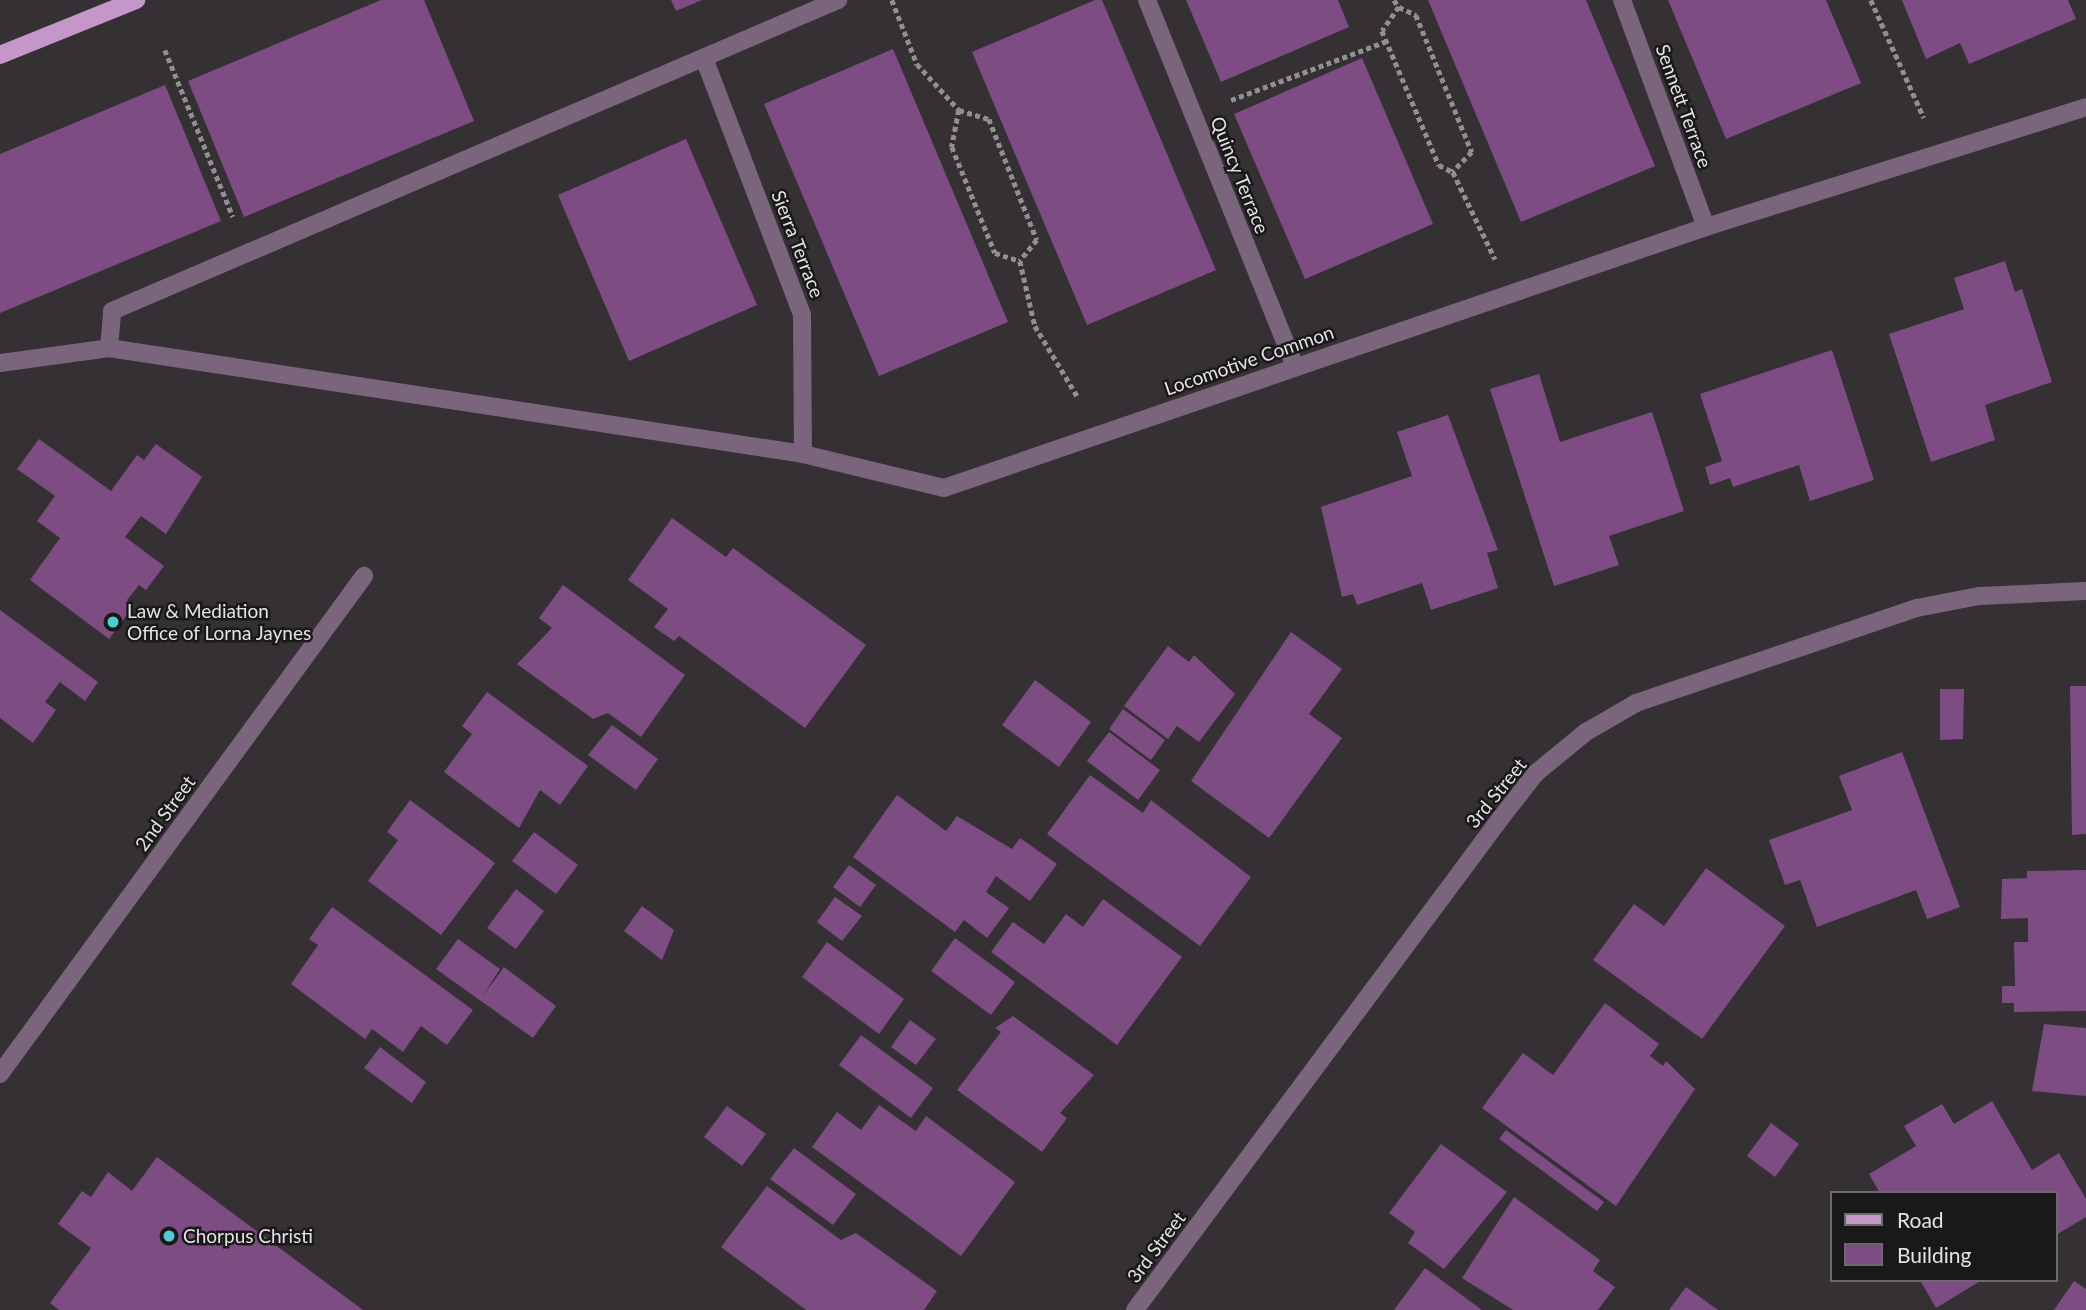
<!DOCTYPE html>
<html>
<head>
<meta charset="utf-8">
<style>
	body { margin:0 }
	#map { position:relative; width:2086px; height:1310px; overflow:hidden; background:#343034; font-family:Lato,sans-serif }
	div>[style] { position:absolute }
	[style*='--x'] { left:calc(var(--x)*1px); top:calc(var(--y)*1px); width:calc(var(--w)*1px); rotate:calc(var(--a)*1deg) }
	.building>* { inset:0; background:#7d4c83 }
	.path>* { height:4.5px; margin-top:-2.25px; transform-origin:0; background:repeating-linear-gradient(90deg,#928f92 0 5px,transparent 0 8.5px) }
	.minor>* { height:18px; margin:-9px; padding:0 9px; transform-origin:9px; border-radius:9px; background:#7b657d }
	.major>* { height:18px; margin:-9px; padding:0 9px; transform-origin:9px; border-radius:9px; background:#c597c9 }
	.dots>* { width:19px; height:19px; translate:-50% -50%; box-sizing:border-box; border:4px solid #1a191a; border-radius:50% }
	span { translate:-50% -50%; white-space:nowrap; text-align:center; line-height:1.15; -webkit-text-stroke:5px #1a191a; paint-order:stroke }
	.street-label { font-size:19px; color:#e5e2e5 }
	.poi-label { font-size:19px; color:#e5e2e5 }
	.left { translate:0 -50%; text-align:left }
	.legend { position:absolute; left:1830px; top:1191px; width:228px; height:91px; box-sizing:border-box; background:#1a191a; border:2px solid #6b696b; margin:0; padding:9px 12px; list-style:none; font-size:21px; color:#e5e2e5 }
	.legend li { display:flex; align-items:center; gap:14px; height:35px }
	.legend b { width:35px; border:2px solid #6b696b }
</style>
</head>
<body>
<div id="map">
	<div class="building">
		<div style="clip-path:polygon(381px 0,424px 0,474px 121px,244px 217px,188px 81px)"></div>
		<div style="clip-path:polygon(671px 0,702px 0,676px 11px)"></div>
		<div style="clip-path:polygon(1095px 0,1102px 0,1216px 270px,1087px 325px,972px 52px)"></div>
		<div style="clip-path:polygon(1186px 0,1338px 0,1349px 27px,1221px 82px)"></div>
		<div style="clip-path:polygon(1428px 0,1586px 0,1655px 166px,1521px 222px)"></div>
		<div style="clip-path:polygon(1668px 0,1826px 0,1861px 83px,1726px 139px)"></div>
		<div style="clip-path:polygon(1902px 0,2068px 0,2076px 19px,1969px 64px,1960px 43px,1926px 59px)"></div>
		<div style="clip-path:polygon(893px 49px,1008px 322px,879px 376px,764px 104px)"></div>
		<div style="clip-path:polygon(1362px 58px,1433px 224px,1305px 279px,1234px 114px)"></div>
		<div style="clip-path:polygon(165px 85px,221px 221px,0 313px,0 154px)"></div>
		<div style="clip-path:polygon(686px 139px,757px 305px,629px 361px,558px 195px)"></div>
		<div style="clip-path:polygon(2005px 261px,2015px 292px,2022px 289px,2052px 382px,1985px 405px,1995px 440px,1931px 462px,1889px 334px,1964px 309px,1954px 278px)"></div>
		<div style="clip-path:polygon(1832px 350px,1874px 480px,1810px 501px,1799px 465px,1733px 487px,1730px 478px,1710px 485px,1705px 467px,1722px 461px,1700px 394px)"></div>
		<div style="clip-path:polygon(1539px 374px,1560px 442px,1652px 412px,1684px 511px,1609px 536px,1619px 565px,1554px 586px,1490px 389px)"></div>
		<div style="clip-path:polygon(1448px 415px,1498px 550px,1487px 553px,1498px 588px,1431px 610px,1422px 583px,1357px 605px,1353px 594px,1342px 597px,1321px 507px,1412px 476px,1397px 432px)"></div>
		<div style="clip-path:polygon(39px 439px,111px 491px,137px 455px,144px 460px,156px 444px,202px 477px,166px 534px,141px 516px,125px 537px,164px 566px,146px 590px,139px 585px,127px 600px,134px 605px,109px 639px,30px 580px,60px 538px,37px 521px,55px 496px,17px 469px)"></div>
		<div style="clip-path:polygon(672px 518px,726px 557px,733px 548px,866px 645px,805px 728px,679px 636px,674px 641px,654px 627px,668px 609px,628px 580px)"></div>
		<div style="clip-path:polygon(563px 585px,685px 675px,641px 737px,608px 713px,593px 719px,517px 664px,552px 628px,539px 618px)"></div>
		<div style="clip-path:polygon(0 610px,98px 682px,85px 701px,60px 682px,45px 702px,56px 710px,33px 743px,0 718px)"></div>
		<div style="clip-path:polygon(1291px 632px,1342px 669px,1309px 714px,1342px 738px,1269px 838px,1191px 781px)"></div>
		<div style="clip-path:polygon(1168px 646px,1189px 662px,1194px 655px,1235px 694px,1199px 742px,1177px 726px,1168px 739px,1124px 706px)"></div>
		<div style="clip-path:polygon(1035px 680px,1091px 722px,1059px 767px,1002px 725px)"></div>
		<div style="clip-path:polygon(2070px 686px,2086px 686px,2086px 834px,2072px 835px)"></div>
		<div style="clip-path:polygon(1940px 689px,1964px 689px,1963px 739px,1940px 740px)"></div>
		<div style="clip-path:polygon(487px 692px,588px 766px,560px 805px,540px 790px,519px 828px,444px 772px,472px 734px,462px 726px)"></div>
		<div style="clip-path:polygon(1123px 709px,1165px 740px,1151px 760px,1109px 729px)"></div>
		<div style="clip-path:polygon(612px 725px,658px 759px,636px 790px,588px 755px)"></div>
		<div style="clip-path:polygon(1109px 732px,1160px 770px,1138px 800px,1087px 761px)"></div>
		<div style="clip-path:polygon(1902px 752px,1960px 907px,1927px 919px,1916px 890px,1817px 927px,1800px 880px,1785px 885px,1769px 840px,1852px 810px,1839px 776px)"></div>
		<div style="clip-path:polygon(1090px 775px,1143px 813px,1151px 800px,1251px 877px,1200px 946px,1047px 834px)"></div>
		<div style="clip-path:polygon(897px 795px,946px 831px,957px 816px,1012px 849px,1020px 838px,1057px 864px,1030px 901px,996px 876px,986px 892px,1009px 908px,987px 938px,964px 920px,955px 932px,853px 857px)"></div>
		<div style="clip-path:polygon(410px 800px,495px 863px,441px 935px,368px 881px,398px 840px,387px 832px)"></div>
		<div style="clip-path:polygon(534px 832px,578px 865px,556px 894px,512px 861px)"></div>
		<div style="clip-path:polygon(849px 865px,876px 885px,860px 907px,833px 887px)"></div>
		<div style="clip-path:polygon(1706px 868px,1785px 926px,1702px 1039px,1593px 960px,1634px 904px,1664px 926px)"></div>
		<div style="clip-path:polygon(2086px 870px,2086px 1011px,2014px 1012px,2014px 1003px,2002px 1003px,2002px 986px,2015px 986px,2014px 942px,2028px 942px,2028px 918px,2001px 919px,2002px 879px,2027px 878px,2027px 871px)"></div>
		<div style="clip-path:polygon(516px 889px,544px 911px,516px 949px,487px 928px)"></div>
		<div style="clip-path:polygon(835px 897px,862px 916px,842px 941px,817px 922px)"></div>
		<div style="clip-path:polygon(1103px 899px,1182px 957px,1117px 1045px,991px 952px,1013px 922px,1044px 944px,1066px 914px,1083px 927px)"></div>
		<div style="clip-path:polygon(642px 906px,674px 930px,662px 960px,624px 931px)"></div>
		<div style="clip-path:polygon(332px 907px,473px 1010px,447px 1045px,421px 1026px,403px 1052px,372px 1029px,365px 1039px,291px 984px,318px 945px,309px 939px)"></div>
		<div style="clip-path:polygon(955px 938px,1015px 982px,991px 1015px,931px 971px)"></div>
		<div style="clip-path:polygon(458px 939px,500px 969px,482px 997px,504px 967px,556px 1006px,533px 1038px,436px 969px)"></div>
		<div style="clip-path:polygon(827px 942px,904px 999px,879px 1034px,802px 977px)"></div>
		<div style="clip-path:polygon(1605px 1003px,1659px 1044px,1650px 1056px,1663px 1066px,1666px 1061px,1695px 1089px,1616px 1206px,1482px 1108px,1523px 1053px,1553px 1075px)"></div>
		<div style="clip-path:polygon(1013px 1016px,1094px 1075px,1060px 1113px,1067px 1118px,1042px 1152px,957px 1090px,1001px 1032px,995px 1028px)"></div>
		<div style="clip-path:polygon(910px 1020px,936px 1039px,916px 1065px,891px 1047px)"></div>
		<div style="clip-path:polygon(2044px 1024px,2086px 1028px,2086px 1096px,2032px 1091px)"></div>
		<div style="clip-path:polygon(861px 1035px,933px 1088px,911px 1118px,839px 1065px)"></div>
		<div style="clip-path:polygon(380px 1047px,426px 1082px,412px 1103px,364px 1068px)"></div>
		<div style="clip-path:polygon(1992px 1101px,2032px 1170px,2059px 1153px,2086px 1199px,2086px 1217px,2056px 1235px,2056px 1193px,1880px 1193px,1869px 1174px,1916px 1146px,1904px 1126px,1942px 1104px,1954px 1124px)"></div>
		<div style="clip-path:polygon(879px 1105px,916px 1131px,926px 1116px,1015px 1182px,961px 1256px,812px 1147px,837px 1112px,861px 1130px)"></div>
		<div style="clip-path:polygon(727px 1106px,766px 1134px,742px 1166px,704px 1137px)"></div>
		<div style="clip-path:polygon(1771px 1123px,1799px 1144px,1775px 1177px,1747px 1156px)"></div>
		<div style="clip-path:polygon(1506px 1130px,1604px 1202px,1597px 1211px,1499px 1139px)"></div>
		<div style="clip-path:polygon(1441px 1144px,1507px 1192px,1444px 1269px,1408px 1243px,1415px 1232px,1389px 1213px)"></div>
		<div style="clip-path:polygon(794px 1148px,856px 1194px,833px 1225px,770px 1179px)"></div>
		<div style="clip-path:polygon(157px 1157px,363px 1310px,59px 1310px,50px 1303px,91px 1248px,58px 1224px,82px 1191px,91px 1197px,108px 1172px,132px 1191px)"></div>
		<div style="clip-path:polygon(767px 1186px,841px 1240px,856px 1233px,937px 1291px,924px 1310px,806px 1310px,721px 1247px)"></div>
		<div style="clip-path:polygon(1514px 1197px,1600px 1260px,1593px 1271px,1615px 1287px,1598px 1310px,1513px 1310px,1462px 1278px)"></div>
		<div style="clip-path:polygon(1425px 1268px,1482px 1310px,1394px 1310px)"></div>
		<div style="clip-path:polygon(1920px 1280px,1982px 1280px,1936px 1308px)"></div>
		<div style="clip-path:polygon(2074px 1281px,2086px 1289px,2086px 1310px,2054px 1310px)"></div>
		<div style="clip-path:polygon(1686px 1287px,1718px 1310px,1669px 1310px)"></div>
	</div>
	<div class="path">
		<div style="--x:892;--y:0;--w:69;--a:68.7"></div>
		<div style="--x:917;--y:64;--w:62;--a:47.6"></div>
		<div style="--x:959;--y:110;--w:38;--a:101"></div>
		<div style="--x:952;--y:147;--w:114;--a:67.9"></div>
		<div style="--x:995;--y:253;--w:26;--a:18"></div>
		<div style="--x:1020;--y:261;--w:67;--a:77"></div>
		<div style="--x:1035;--y:326;--w:85;--a:58.9"></div>
		<div style="--x:1394;--y:0;--w:9;--a:54"></div>
		<div style="--x:1399;--y:7;--w:29;--a:125"></div>
		<div style="--x:1382;--y:31;--w:146;--a:67"></div>
		<div style="--x:1439;--y:165;--w:16;--a:27"></div>
		<div style="--x:1453;--y:172;--w:97;--a:64.2"></div>
		<div style="--x:1871;--y:0;--w:129;--a:65.8"></div>
		<div style="--x:1399;--y:7;--w:19;--a:25"></div>
		<div style="--x:1416;--y:15;--w:148;--a:67.8"></div>
		<div style="--x:1472;--y:152;--w:28;--a:134"></div>
		<div style="--x:165;--y:50;--w:180;--a:67.8"></div>
		<div style="--x:1231;--y:100;--w:167;--a:-20.7"></div>
		<div style="--x:959;--y:110;--w:31;--a:17"></div>
		<div style="--x:989;--y:119;--w:130;--a:68.4"></div>
		<div style="--x:1037;--y:240;--w:27;--a:129"></div>
	</div>
	<div class="minor">
		<div style="--x:1147;--y:0;--w:395;--a:68"></div>
		<div style="--x:1622;--y:0;--w:242;--a:69.7"></div>
		<div style="--x:704;--y:58;--w:275;--a:69.1"></div>
		<div style="--x:802;--y:315;--w:139;--a:89.6"></div>
		<div style="--x:109;--y:348;--w:37;--a:-85"></div>
		<div style="--x:112;--y:311;--w:790;--a:-23.19"></div>
		<div style="--x:0;--y:363;--w:110;--a:-7.8"></div>
		<div style="--x:109;--y:348;--w:702;--a:8.68"></div>
		<div style="--x:803;--y:454;--w:145;--a:13.6"></div>
		<div style="--x:944;--y:488;--w:805;--a:-18.91"></div>
		<div style="--x:1706;--y:227;--w:398;--a:-17.5"></div>
		<div style="--x:0;--y:1074;--w:617;--a:-53.84"></div>
		<div style="--x:1135;--y:1310;--w:612;--a:-53.37"></div>
		<div style="--x:1500;--y:819;--w:58;--a:-52"></div>
		<div style="--x:1536;--y:773;--w:65;--a:-39.4"></div>
		<div style="--x:1586;--y:732;--w:58;--a:-30.1"></div>
		<div style="--x:1636;--y:703;--w:297;--a:-18.7"></div>
		<div style="--x:1917;--y:608;--w:63;--a:-11"></div>
		<div style="--x:1979;--y:596;--w:107;--a:-2.7"></div>
	</div>
	<div class="major">
		<div style="--x:0;--y:55;--w:147;--a:-22"></div>
	</div>
	<div class="dots">
		<div style="left:113px;top:622px;background:#51ccd3"></div>
		<div style="left:169px;top:1236px;background:#51ccd3"></div>
	</div>
	<div class="street-label">
		<span style="left:1684px;top:106px;rotate:70deg">Sennett Terrace</span>
		<span style="left:1240px;top:175px;rotate:68deg">Quincy Terrace</span>
		<span style="left:798px;top:244px;rotate:69deg">Sierra Terrace</span>
		<span style="left:1249px;top:360px;rotate:-19deg">Locomotive Common</span>
		<span style="left:1496px;top:793px;rotate:-51deg">3rd Street</span>
		<span style="left:165px;top:813px;rotate:-54deg">2nd Street</span>
		<span style="left:1156px;top:1247px;rotate:-53deg">3rd Street</span>
	</div>
	<div class="poi-label">
		<span class="left" style="left:127px;top:622px">Law &amp; Mediation<br>Office of Lorna Jaynes</span>
		<span class="left" style="left:183px;top:1236px">Chorpus Christi</span>
	</div>
	<ul class="legend">
	<li><b style="height:9px;background:#c597c9"></b>Road</li>
	<li><b style="height:19px;background:#7d4c83"></b>Building</li>
	</ul>
</div>
</body>
</html>
